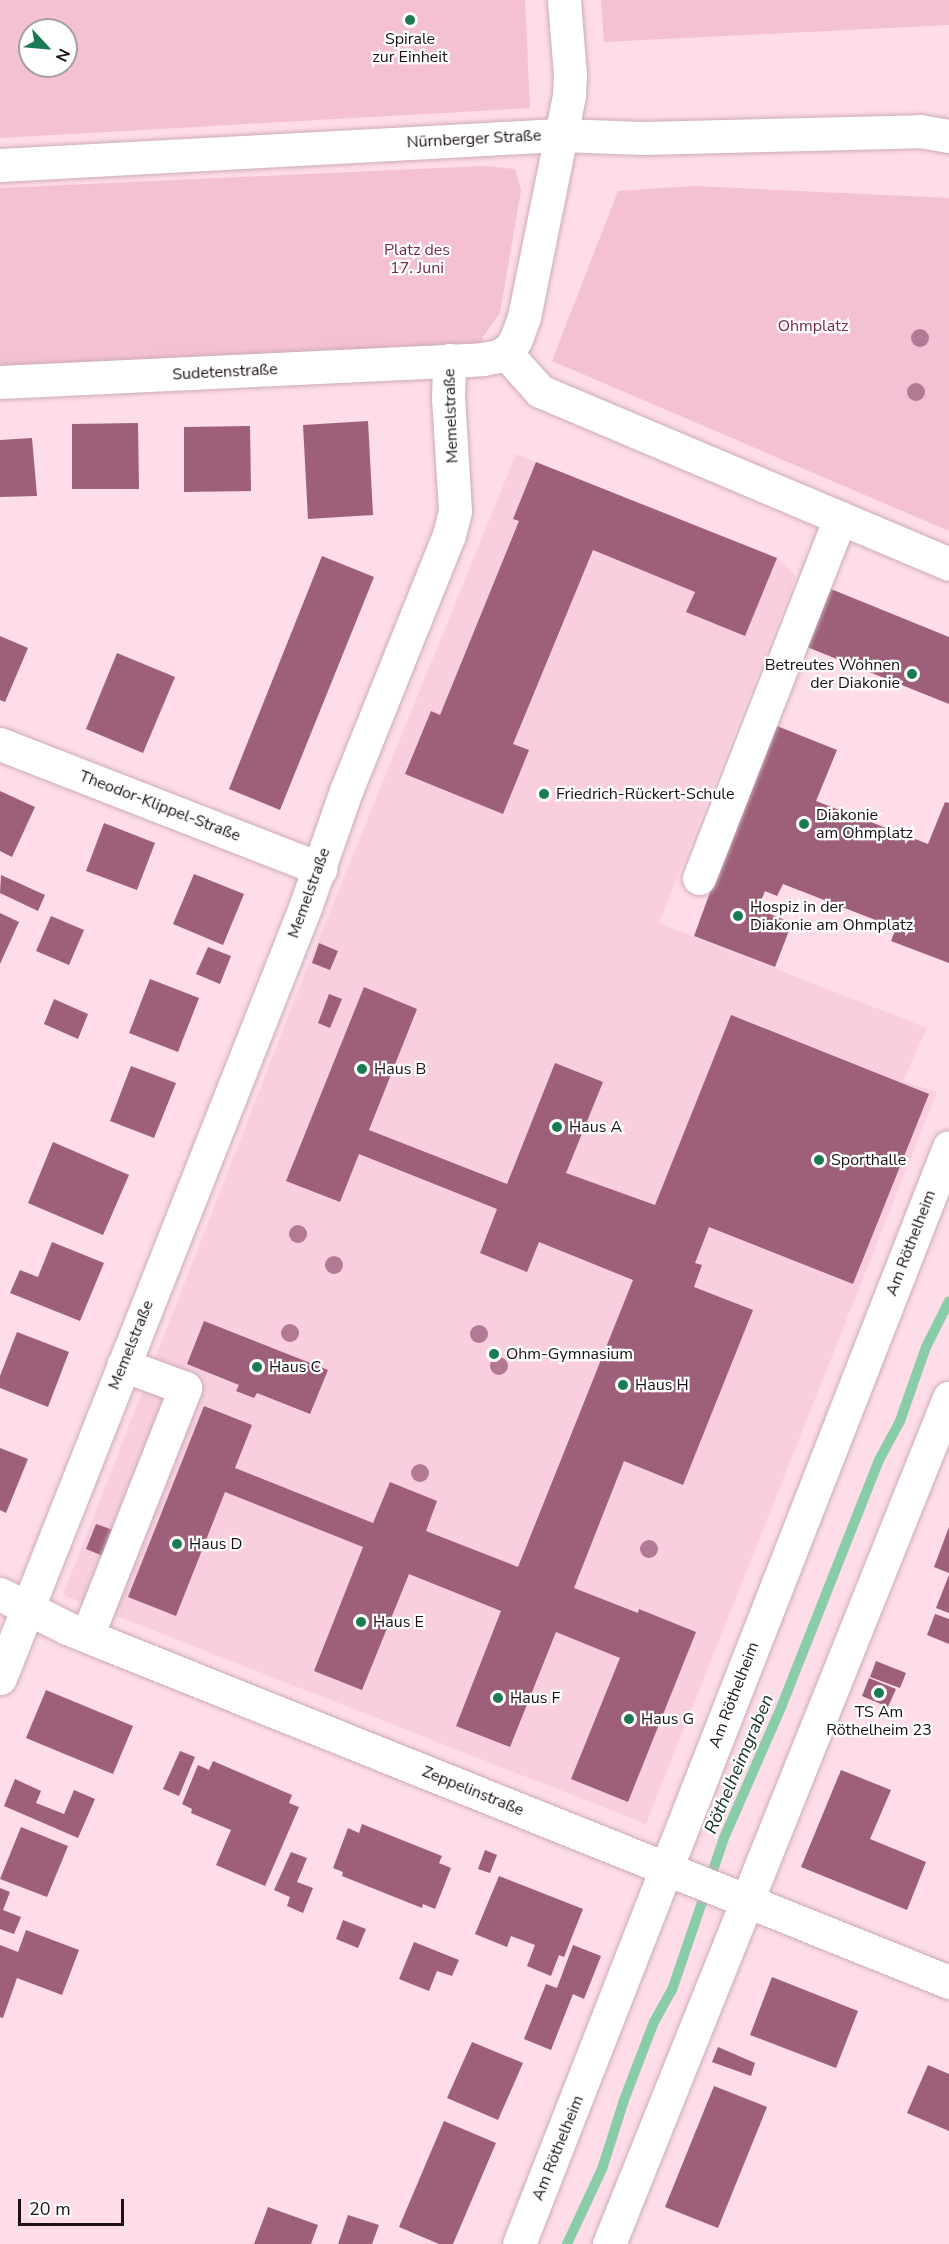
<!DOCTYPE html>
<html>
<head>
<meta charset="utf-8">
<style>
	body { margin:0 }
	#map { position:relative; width:949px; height:2244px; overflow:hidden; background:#fedce9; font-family:"Nunito Sans",sans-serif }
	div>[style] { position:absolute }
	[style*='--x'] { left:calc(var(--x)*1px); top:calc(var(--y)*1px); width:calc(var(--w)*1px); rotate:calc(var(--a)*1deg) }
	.built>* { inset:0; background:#f9cfdf }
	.green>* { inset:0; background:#f4c0d4 }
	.stream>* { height:10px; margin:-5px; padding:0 5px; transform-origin:5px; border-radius:5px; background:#89cda8 }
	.building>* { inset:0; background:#9d5f79 }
	.roads { filter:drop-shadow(0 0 2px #ccabb8) drop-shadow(0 0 2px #ccabb8) }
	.minor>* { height:33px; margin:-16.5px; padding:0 16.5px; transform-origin:16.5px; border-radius:16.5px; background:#fff }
	.trees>* { width:18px; height:18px; margin:-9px; border-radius:50%; background:#b37994 }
	.dots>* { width:16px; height:16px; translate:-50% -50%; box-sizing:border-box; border:3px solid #fff; border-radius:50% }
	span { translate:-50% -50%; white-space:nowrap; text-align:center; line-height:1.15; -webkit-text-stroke:4.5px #fff; paint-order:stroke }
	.poi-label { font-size:16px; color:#1b1014 }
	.right { translate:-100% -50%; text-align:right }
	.left { translate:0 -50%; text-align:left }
	.street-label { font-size:16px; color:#1b1014 }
	.park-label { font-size:16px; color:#76284e }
	.water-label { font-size:18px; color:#113021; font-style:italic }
	.north { position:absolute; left:18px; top:18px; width:60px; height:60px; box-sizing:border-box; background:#fff; border:2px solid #a49fa1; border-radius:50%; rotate:116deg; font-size:16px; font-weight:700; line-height:24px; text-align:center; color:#1b1014 }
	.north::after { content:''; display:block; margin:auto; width:21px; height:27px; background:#1a7a51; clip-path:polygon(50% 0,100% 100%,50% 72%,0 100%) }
	.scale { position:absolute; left:18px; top:2199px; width:106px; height:27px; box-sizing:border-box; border:3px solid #1b1014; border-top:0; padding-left:8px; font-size:18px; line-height:21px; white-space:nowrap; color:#1b1014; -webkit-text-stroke:4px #fff; paint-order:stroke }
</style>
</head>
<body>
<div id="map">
	<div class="built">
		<div style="clip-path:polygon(516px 454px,777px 558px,796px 576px,659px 923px,927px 1028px,903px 1081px,937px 1092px,646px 1824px,63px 1595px,309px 963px)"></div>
	</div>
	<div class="green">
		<div style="clip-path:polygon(evenodd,0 0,525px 0,530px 108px,0 138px,0 0,30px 30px,66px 30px,66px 66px,30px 66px,30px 30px)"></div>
		<div style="clip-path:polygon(601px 0,949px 0,949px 25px,604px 42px)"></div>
		<div style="clip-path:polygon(483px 166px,515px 169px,521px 190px,500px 313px,483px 337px,480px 348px,0 367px,0 188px)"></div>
		<div style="clip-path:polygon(694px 186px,949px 198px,949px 531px,552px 361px,618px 191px)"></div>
	</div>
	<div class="stream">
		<div style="--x:567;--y:2244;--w:83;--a:-65"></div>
		<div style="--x:602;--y:2169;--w:72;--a:-72.3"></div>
		<div style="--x:624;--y:2100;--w:84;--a:-69"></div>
		<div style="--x:654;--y:2022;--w:37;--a:-61"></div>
		<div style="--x:672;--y:1990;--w:161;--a:-71.1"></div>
		<div style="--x:724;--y:1838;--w:145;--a:-66.4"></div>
		<div style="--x:782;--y:1705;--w:264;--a:-68.4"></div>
		<div style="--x:879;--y:1460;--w:44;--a:-61.7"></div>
		<div style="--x:900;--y:1421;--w:78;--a:-70.6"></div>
		<div style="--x:926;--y:1347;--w:51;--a:-63.4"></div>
	</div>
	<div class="building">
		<div style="clip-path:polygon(368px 421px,373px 515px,308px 519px,303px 425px)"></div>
		<div style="clip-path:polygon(138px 423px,139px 489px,72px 489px,72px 424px)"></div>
		<div style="clip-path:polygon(250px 426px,251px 491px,184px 492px,184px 427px)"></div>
		<div style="clip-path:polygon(32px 438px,37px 496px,0 497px,0 440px)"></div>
		<div style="clip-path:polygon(536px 462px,777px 558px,745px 636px,686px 612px,695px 592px,593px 550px,513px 744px,529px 750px,503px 814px,405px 774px,431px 711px,440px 715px,519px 521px,513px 519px)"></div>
		<div style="clip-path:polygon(322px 556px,374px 577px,280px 810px,229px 789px)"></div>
		<div style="clip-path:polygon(826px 587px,949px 637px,949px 704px,802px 645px)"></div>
		<div style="clip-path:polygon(0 636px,28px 648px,5px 702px,0 700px)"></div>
		<div style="clip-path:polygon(117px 653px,175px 677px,143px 753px,86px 729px)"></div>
		<div style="clip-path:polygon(772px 724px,837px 750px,816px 801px,928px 844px,945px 802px,949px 803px,949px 963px,891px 941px,896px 928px,783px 884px,777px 896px,765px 891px,758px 909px,792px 923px,775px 967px,694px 936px)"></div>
		<div style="clip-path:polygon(0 791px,35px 807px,12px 857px,0 851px)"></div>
		<div style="clip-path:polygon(104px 823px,155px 843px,137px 890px,86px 871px)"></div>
		<div style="clip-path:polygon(194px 874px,244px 894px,223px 945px,173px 924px)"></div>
		<div style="clip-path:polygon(1px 875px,45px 895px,38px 911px,0 893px)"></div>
		<div style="clip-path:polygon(0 913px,19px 922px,0 964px)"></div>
		<div style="clip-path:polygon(51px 916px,84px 930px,69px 965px,36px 951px)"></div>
		<div style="clip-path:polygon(319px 943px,338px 951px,330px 970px,312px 963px)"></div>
		<div style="clip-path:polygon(208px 947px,231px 956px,220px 984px,196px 974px)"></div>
		<div style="clip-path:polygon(150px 979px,199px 998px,178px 1052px,129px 1033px)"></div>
		<div style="clip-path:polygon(364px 987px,417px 1009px,369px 1130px,507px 1184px,555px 1063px,603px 1082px,566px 1173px,655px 1205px,731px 1015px,929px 1094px,853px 1284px,709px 1227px,695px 1263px,702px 1265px,694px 1287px,753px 1310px,683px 1485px,624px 1461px,574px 1588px,638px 1613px,639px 1609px,696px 1632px,628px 1802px,571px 1779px,620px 1658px,556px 1632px,510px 1747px,456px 1726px,501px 1611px,409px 1574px,362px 1690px,314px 1671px,363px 1547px,225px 1492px,176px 1616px,128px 1597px,204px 1406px,252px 1425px,235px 1468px,373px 1523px,390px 1482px,437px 1501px,426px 1531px,518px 1567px,633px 1280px,539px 1242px,527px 1272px,480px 1253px,497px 1209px,359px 1154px,340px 1202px,286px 1181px)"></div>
		<div style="clip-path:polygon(329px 994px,342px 999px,330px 1028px,318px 1023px)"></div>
		<div style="clip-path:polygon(54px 999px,88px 1014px,78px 1039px,44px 1024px)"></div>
		<div style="clip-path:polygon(131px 1066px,176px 1083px,154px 1138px,110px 1121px)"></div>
		<div style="clip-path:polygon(53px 1142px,129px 1175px,103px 1235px,28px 1203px)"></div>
		<div style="clip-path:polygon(52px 1242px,104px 1263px,80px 1321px,10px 1293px,20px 1270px,38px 1277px)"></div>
		<div style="clip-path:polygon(204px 1321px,328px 1370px,310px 1414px,257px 1393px,254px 1398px,236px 1391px,239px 1385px,187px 1364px)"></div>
		<div style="clip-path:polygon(17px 1332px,69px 1352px,48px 1407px,0 1388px,0 1376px)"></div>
		<div style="clip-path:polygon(0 1448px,28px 1459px,6px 1513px,0 1510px)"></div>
		<div style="clip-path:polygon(96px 1524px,113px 1530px,103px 1556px,86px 1549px)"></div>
		<div style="clip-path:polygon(949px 1527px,949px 1573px,934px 1567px)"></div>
		<div style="clip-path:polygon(949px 1575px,949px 1613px,936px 1608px)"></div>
		<div style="clip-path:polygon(935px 1614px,949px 1619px,949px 1644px,927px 1635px)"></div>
		<div style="clip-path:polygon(876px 1661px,906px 1673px,900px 1688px,870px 1677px)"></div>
		<div style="clip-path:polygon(869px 1678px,896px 1689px,888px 1707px,862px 1696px)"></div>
		<div style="clip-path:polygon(46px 1690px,133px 1726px,113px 1774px,26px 1738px)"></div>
		<div style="clip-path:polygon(180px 1751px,195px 1757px,179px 1796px,163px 1789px)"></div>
		<div style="clip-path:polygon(213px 1761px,292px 1795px,289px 1803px,299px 1807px,265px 1886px,216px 1865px,231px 1830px,191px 1813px,192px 1809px,182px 1804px,198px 1765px,209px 1770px)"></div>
		<div style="clip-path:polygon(841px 1770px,891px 1790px,870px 1839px,926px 1862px,907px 1910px,801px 1867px)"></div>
		<div style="clip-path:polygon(15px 1779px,41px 1791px,36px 1803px,64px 1814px,74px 1790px,95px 1799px,78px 1838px,4px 1806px)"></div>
		<div style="clip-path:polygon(362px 1824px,442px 1856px,439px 1863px,451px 1868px,435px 1909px,423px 1904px,422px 1908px,342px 1876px,343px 1872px,333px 1868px,348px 1828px,359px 1833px)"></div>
		<div style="clip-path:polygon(21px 1827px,68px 1846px,47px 1897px,0 1879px)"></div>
		<div style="clip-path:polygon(485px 1850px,497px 1855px,490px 1873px,478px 1869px)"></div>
		<div style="clip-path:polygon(291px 1852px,307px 1858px,297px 1882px,313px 1888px,303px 1913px,287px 1906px,290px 1897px,274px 1890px)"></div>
		<div style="clip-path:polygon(499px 1876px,583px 1909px,564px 1957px,559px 1955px,551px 1976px,527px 1966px,535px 1945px,511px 1936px,507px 1947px,475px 1934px)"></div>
		<div style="clip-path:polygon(0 1888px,10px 1892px,3px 1910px,21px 1917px,14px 1934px,0 1929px)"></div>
		<div style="clip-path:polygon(343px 1920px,366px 1929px,358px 1948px,336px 1939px)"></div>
		<div style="clip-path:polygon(26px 1930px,79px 1950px,62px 1995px,17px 1978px,3px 2018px,0 2017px,0 1945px,18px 1952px)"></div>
		<div style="clip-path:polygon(414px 1942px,459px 1960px,452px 1976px,437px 1971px,429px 1991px,399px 1979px)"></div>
		<div style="clip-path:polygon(573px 1945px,601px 1956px,584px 1999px,573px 1994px,551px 2050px,524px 2039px,546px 1984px,557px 1988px)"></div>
		<div style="clip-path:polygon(772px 1977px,858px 2011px,836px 2068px,750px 2035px)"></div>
		<div style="clip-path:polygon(472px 2042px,523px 2063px,498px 2120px,447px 2098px)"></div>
		<div style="clip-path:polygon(718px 2047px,755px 2063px,751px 2076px,712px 2062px)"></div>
		<div style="clip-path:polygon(928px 2065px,949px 2074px,949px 2131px,907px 2113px)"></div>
		<div style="clip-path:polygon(714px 2086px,767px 2107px,718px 2228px,665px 2207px)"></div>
		<div style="clip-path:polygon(444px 2121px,496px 2143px,453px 2244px,439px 2244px,399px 2227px)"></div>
		<div style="clip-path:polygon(268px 2207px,318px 2225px,311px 2244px,254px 2244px)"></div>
		<div style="clip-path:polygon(348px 2215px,379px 2225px,372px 2244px,338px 2244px)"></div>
	</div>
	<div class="roads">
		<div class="minor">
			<div style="--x:0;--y:165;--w:561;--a:-3.07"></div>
			<div style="--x:560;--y:135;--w:83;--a:2.1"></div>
			<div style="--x:643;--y:138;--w:277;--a:-1.4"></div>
			<div style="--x:920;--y:131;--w:29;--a:10"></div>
			<div style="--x:505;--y:352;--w:52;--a:48.1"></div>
			<div style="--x:540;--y:391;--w:444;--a:22.9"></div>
			<div style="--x:0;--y:382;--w:483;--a:-2.7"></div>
			<div style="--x:482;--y:359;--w:17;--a:-10"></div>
			<div style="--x:499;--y:356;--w:12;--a:-31"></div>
			<div style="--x:509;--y:350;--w:13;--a:-58"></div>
			<div style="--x:516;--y:339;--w:23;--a:-70"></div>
			<div style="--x:524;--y:317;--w:227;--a:-78.5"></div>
			<div style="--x:569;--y:95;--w:20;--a:-87"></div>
			<div style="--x:570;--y:75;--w:75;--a:-94.6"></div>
			<div style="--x:0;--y:744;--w:344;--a:21.3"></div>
			<div style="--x:699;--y:878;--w:387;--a:-68.6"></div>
			<div style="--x:0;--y:1594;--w:75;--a:26.9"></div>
			<div style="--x:67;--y:1628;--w:950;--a:21.87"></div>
			<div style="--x:87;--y:1636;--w:267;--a:-68.4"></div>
			<div style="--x:185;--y:1388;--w:66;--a:-159.6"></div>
			<div style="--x:0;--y:1678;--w:831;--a:-68.4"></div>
			<div style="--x:306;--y:905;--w:121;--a:-70.7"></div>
			<div style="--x:346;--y:791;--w:276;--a:-68.1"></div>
			<div style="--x:449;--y:535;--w:25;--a:-76"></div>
			<div style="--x:455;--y:511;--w:113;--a:-93.5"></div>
			<div style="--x:448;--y:398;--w:38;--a:-88"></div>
			<div style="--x:519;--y:2244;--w:1178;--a:-68.6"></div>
			<div style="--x:609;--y:2244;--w:912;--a:-68.11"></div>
		</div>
	</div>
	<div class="trees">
		<div style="left:920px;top:338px"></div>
		<div style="left:916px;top:392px"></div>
		<div style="left:298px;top:1234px"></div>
		<div style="left:334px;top:1265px"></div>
		<div style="left:290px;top:1333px"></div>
		<div style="left:479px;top:1334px"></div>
		<div style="left:499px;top:1366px"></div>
		<div style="left:420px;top:1473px"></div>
		<div style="left:649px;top:1549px"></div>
	</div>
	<div class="dots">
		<div style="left:410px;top:20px;background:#1a7a51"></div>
		<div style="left:912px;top:674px;background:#1a7a51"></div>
		<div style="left:544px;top:794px;background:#1a7a51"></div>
		<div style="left:804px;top:824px;background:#1a7a51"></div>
		<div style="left:738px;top:916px;background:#1a7a51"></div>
		<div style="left:362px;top:1069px;background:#1a7a51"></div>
		<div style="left:557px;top:1127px;background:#1a7a51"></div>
		<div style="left:819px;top:1160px;background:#1a7a51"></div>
		<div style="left:494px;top:1354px;background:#1a7a51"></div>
		<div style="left:257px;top:1367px;background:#1a7a51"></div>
		<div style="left:623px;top:1385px;background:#1a7a51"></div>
		<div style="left:177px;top:1544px;background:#1a7a51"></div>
		<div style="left:361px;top:1622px;background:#1a7a51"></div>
		<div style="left:879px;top:1693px;background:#1a7a51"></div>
		<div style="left:498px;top:1698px;background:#1a7a51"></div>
		<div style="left:629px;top:1719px;background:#1a7a51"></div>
	</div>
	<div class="poi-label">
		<span style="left:410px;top:48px">Spirale<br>zur Einheit</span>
		<span class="right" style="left:900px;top:674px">Betreutes Wohnen<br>der Diakonie</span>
		<span class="left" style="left:556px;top:794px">Friedrich-Rückert-Schule</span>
		<span class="left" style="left:816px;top:824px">Diakonie<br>am Ohmplatz</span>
		<span class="left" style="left:750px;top:916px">Hospiz in der<br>Diakonie am Ohmplatz</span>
		<span class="left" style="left:374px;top:1069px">Haus B</span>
		<span class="left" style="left:569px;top:1127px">Haus A</span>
		<span class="left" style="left:831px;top:1160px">Sporthalle</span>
		<span class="left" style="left:506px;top:1354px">Ohm-Gymnasium</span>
		<span class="left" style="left:269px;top:1367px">Haus C</span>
		<span class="left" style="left:635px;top:1385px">Haus H</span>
		<span class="left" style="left:189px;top:1544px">Haus D</span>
		<span class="left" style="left:373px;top:1622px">Haus E</span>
		<span class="left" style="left:510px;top:1698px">Haus F</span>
		<span style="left:879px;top:1721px">TS Am<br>Röthelheim 23</span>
		<span class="left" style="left:641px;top:1719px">Haus G</span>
	</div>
	<div class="street-label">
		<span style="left:474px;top:139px;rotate:-3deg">Nürnberger Straße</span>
		<span style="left:225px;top:372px;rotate:-3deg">Sudetenstraße</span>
		<span style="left:451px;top:416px;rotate:-92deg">Memelstraße</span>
		<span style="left:160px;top:806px;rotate:21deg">Theodor-Klippel-Straße</span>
		<span style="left:309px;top:893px;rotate:-70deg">Memelstraße</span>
		<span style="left:911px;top:1243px;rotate:-69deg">Am Röthelheim</span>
		<span style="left:131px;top:1345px;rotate:-68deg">Memelstraße</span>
		<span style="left:734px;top:1695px;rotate:-69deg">Am Röthelheim</span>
		<span style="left:473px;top:1791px;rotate:22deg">Zeppelinstraße</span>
		<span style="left:558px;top:2148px;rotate:-68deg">Am Röthelheim</span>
	</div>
	<div class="park-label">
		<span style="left:417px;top:259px">Platz des<br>17. Juni</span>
		<span style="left:813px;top:326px">Ohmplatz</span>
	</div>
	<div class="water-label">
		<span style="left:739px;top:1764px;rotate:-67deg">Röthelheimgraben</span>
	</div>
	<div class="north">N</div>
	<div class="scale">20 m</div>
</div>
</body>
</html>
